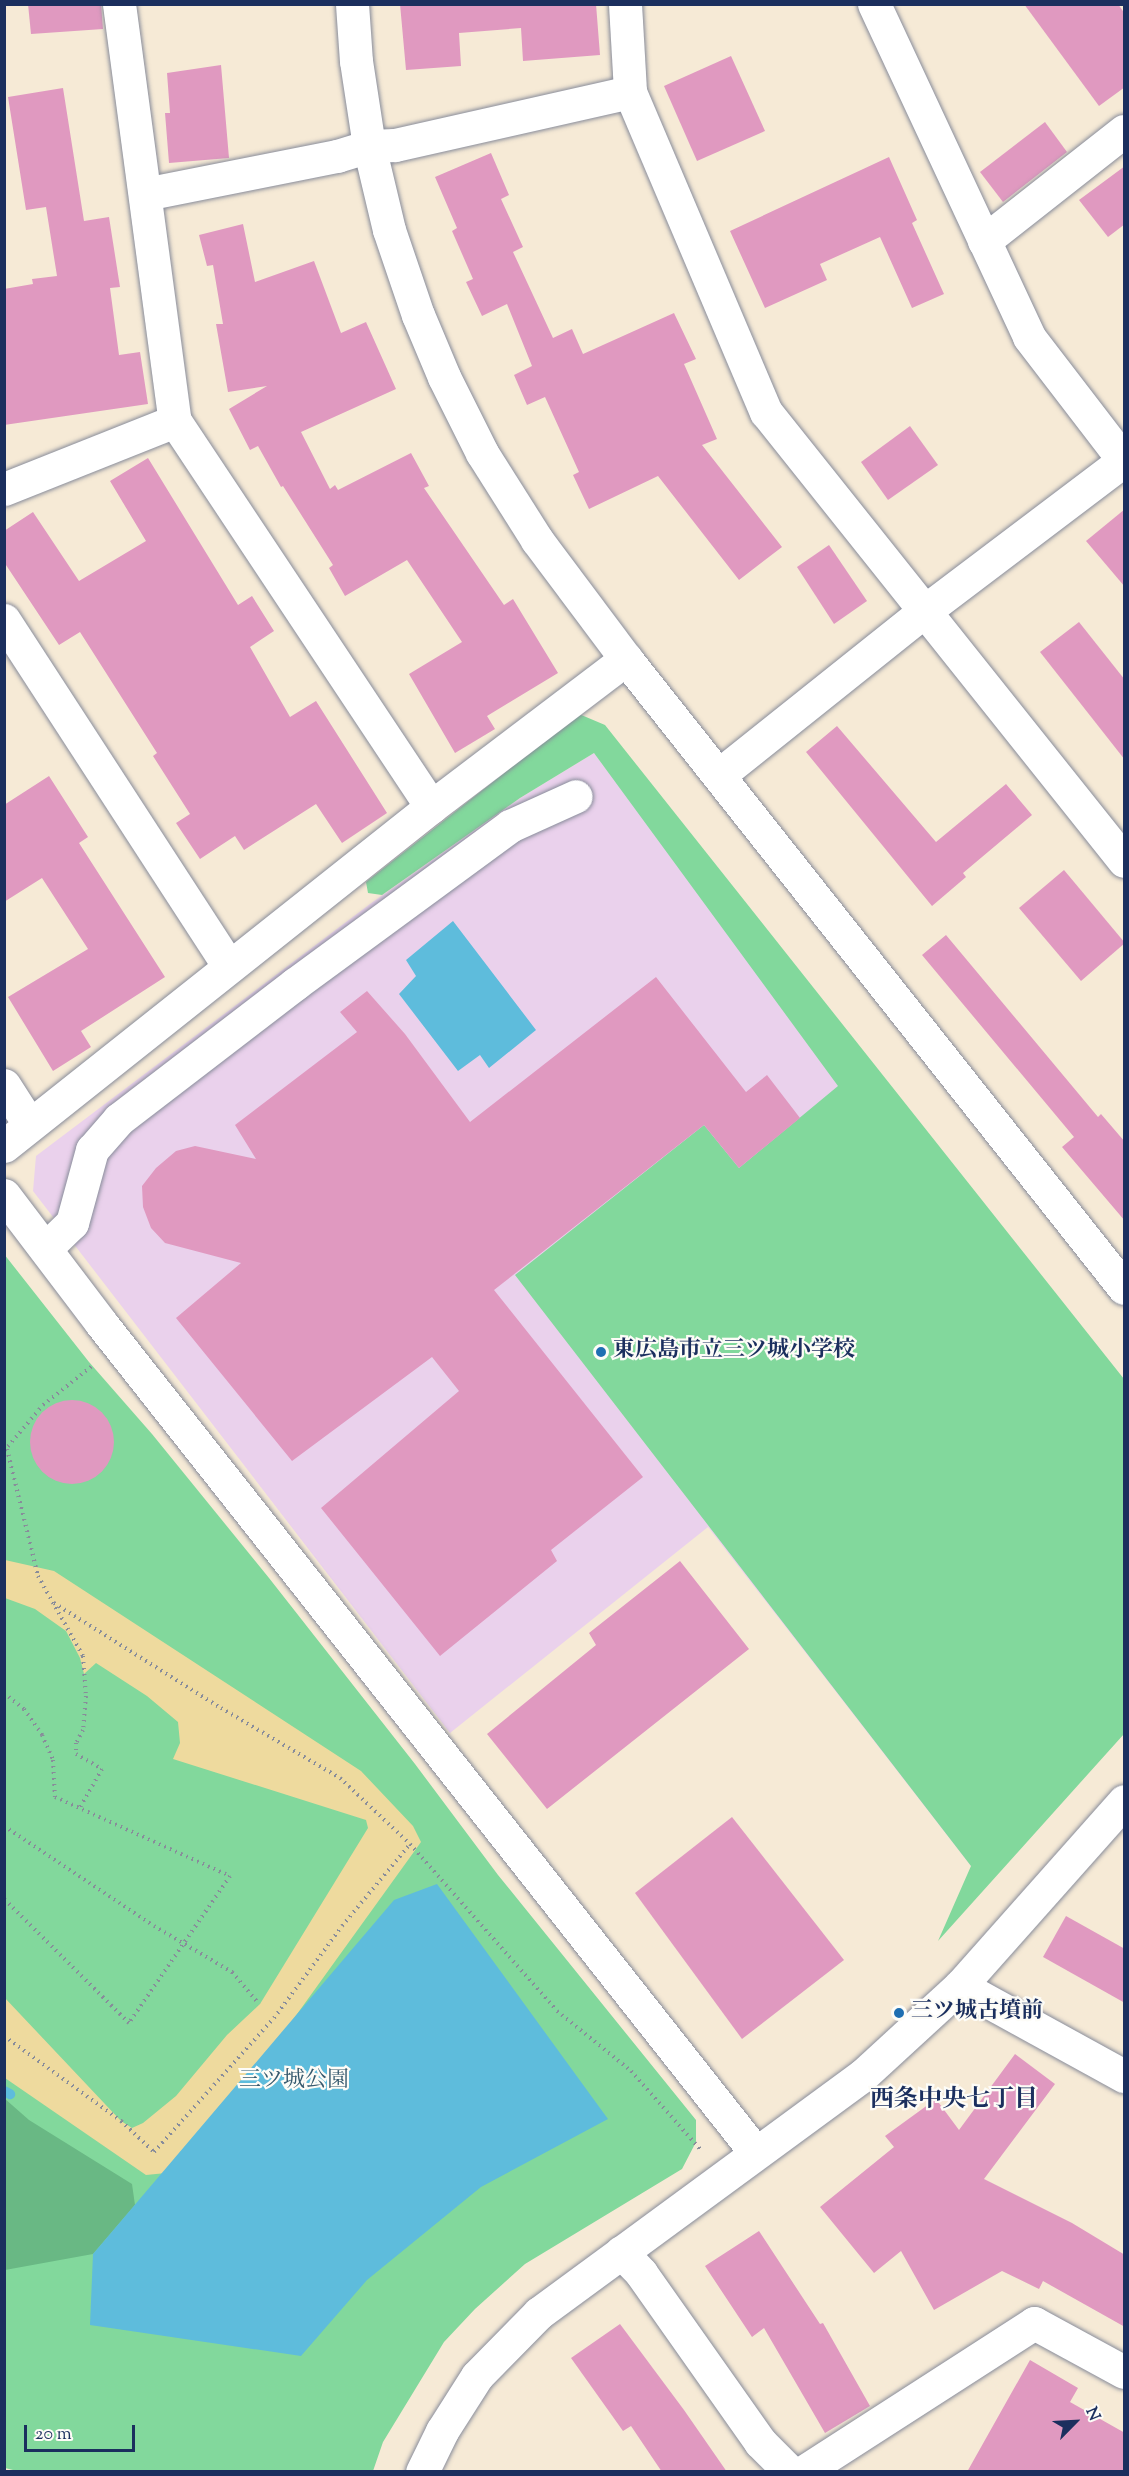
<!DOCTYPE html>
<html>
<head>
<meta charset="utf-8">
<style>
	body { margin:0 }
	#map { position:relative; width:1129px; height:2476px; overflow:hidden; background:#f6ead6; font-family:"Sorts Mill Goudy","Noto Serif JP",serif }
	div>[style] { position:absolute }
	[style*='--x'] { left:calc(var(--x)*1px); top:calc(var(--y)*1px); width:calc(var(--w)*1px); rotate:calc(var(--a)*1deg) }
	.built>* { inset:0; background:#ead1ec }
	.green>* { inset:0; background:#82d89c }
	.forest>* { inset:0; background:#69b884 }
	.sand>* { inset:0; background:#eeda9e }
	.water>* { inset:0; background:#5ebcdc }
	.stream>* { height:10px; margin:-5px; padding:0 5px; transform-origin:5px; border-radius:5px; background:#5ebcdc }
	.building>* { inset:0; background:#e099c0 }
	.round { border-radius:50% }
	.path>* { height:4px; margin-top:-2px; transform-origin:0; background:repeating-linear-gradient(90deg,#888c9a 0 1.5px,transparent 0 6px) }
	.roads { filter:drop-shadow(0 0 2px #888c9a) drop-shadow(0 0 2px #888c9a) }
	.minor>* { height:33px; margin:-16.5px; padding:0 16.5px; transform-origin:16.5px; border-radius:16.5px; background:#fff }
	.dots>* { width:16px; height:16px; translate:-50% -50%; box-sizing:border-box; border:3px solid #fdfcf7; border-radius:50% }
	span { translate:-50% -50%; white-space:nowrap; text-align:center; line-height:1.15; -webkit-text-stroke:4.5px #fdfcf7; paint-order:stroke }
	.poi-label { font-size:22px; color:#1b2f5e; font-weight:700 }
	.left { translate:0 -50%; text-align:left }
	.park-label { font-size:22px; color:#35596e }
	.neighbourhood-label { font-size:24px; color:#1b2f5e; font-weight:700 }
	.frame { position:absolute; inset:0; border:6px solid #1b2f5e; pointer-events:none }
	.north { position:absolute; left:1045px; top:2392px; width:60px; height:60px; -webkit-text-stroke:4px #fdfcf7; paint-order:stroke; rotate:66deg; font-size:16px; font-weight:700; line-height:24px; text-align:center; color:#1b2f5e }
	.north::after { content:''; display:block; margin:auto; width:21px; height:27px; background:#1b2f5e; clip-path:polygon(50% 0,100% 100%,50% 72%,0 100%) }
	.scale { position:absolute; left:24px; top:2425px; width:111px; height:27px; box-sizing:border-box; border:3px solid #1b2f5e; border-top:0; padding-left:8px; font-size:18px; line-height:21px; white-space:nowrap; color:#1b2f5e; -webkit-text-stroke:4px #fdfcf7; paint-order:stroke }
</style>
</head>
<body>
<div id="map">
	<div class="built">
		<div style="clip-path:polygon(594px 753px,845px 1080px,971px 1866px,708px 1527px,450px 1733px,33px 1191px,36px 1156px,370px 904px,520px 798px)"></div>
	</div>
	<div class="green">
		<div style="clip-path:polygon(579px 714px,605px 725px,1124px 1379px,1124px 1734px,938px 1941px,971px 1866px,515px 1275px,704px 1125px,739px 1168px,838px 1086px,594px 753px,520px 798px,382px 895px,368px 893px,366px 882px)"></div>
		<div style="clip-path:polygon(4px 1254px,89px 1362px,152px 1434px,269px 1578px,415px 1764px,498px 1875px,696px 2120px,696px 2142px,682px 2169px,525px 2264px,475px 2309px,444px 2342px,383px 2442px,373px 2471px,21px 2472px,5px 2468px)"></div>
	</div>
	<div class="forest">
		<div style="clip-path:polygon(4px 2098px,29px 2120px,132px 2184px,135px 2205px,93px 2254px,5px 2270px)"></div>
	</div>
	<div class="sand">
		<div style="clip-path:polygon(5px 1560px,54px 1571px,361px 1771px,413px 1826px,421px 1842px,287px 2028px,166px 2173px,146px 2175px,5px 2078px,4px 1997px,121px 2121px,132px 2128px,143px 2123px,176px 2096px,227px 2035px,260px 2004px,368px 1828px,366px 1820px,173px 1759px,180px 1743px,178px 1722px,147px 1696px,96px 1663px,84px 1674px,80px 1658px,66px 1631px,35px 1609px,5px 1598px)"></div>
	</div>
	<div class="water">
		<div style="clip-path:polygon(453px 921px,536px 1030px,489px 1068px,480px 1055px,458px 1071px,399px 994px,416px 976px,406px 960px)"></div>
		<div style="clip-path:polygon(437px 1884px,608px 2119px,481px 2187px,367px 2280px,301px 2356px,90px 2325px,93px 2254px,394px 1900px)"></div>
	</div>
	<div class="stream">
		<div style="--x:4;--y:2091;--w:7;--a:27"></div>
	</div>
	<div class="building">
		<div style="clip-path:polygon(28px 4px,101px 4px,103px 29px,31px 34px)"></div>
		<div style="clip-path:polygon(400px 4px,596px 4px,600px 55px,523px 61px,521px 28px,459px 33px,461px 66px,406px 70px)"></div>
		<div style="clip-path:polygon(1024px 4px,1118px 4px,1125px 14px,1125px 87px,1099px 106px)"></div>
		<div style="clip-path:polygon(731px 56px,765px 131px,697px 161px,664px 86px)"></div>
		<div style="clip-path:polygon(221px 65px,229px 158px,169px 163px,165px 113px,170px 113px,167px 73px)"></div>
		<div style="clip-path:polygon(63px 88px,84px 221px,109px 217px,120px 287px,110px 288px,119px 355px,140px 352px,148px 404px,4px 425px,4px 289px,33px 284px,32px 279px,57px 276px,46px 207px,26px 210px,8px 97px)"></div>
		<div style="clip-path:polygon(1045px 122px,1067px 152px,1003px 202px,980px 172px)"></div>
		<div style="clip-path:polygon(491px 153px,509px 195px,501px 199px,523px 247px,513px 252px,553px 338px,572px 329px,583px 354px,674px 313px,696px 359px,684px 364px,717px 439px,702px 445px,782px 547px,739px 580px,658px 476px,589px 509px,573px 475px,579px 472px,545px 397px,527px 405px,514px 375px,532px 366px,507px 304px,482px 316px,466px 282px,473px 279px,452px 231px,457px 228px,435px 177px)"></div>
		<div style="clip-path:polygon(889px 157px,917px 220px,912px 223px,944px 294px,912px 308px,880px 237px,820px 264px,827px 280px,765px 308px,730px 231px)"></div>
		<div style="clip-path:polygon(1125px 166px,1125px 224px,1108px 237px,1079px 200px)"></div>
		<div style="clip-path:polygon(243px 224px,255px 282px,314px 261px,341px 333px,366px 322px,396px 389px,301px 432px,330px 489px,335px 485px,338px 490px,411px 453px,429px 486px,424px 488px,504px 605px,513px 599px,558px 673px,487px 716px,495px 729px,455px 753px,409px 674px,462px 642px,407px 560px,345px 596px,329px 568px,333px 565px,283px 486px,281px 487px,258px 446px,250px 450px,229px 409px,267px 386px,228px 392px,216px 324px,223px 324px,213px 265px,207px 266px,199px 235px)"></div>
		<div style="clip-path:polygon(910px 426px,938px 465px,888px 500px,861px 462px)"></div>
		<div style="clip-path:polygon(148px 458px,238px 605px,252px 596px,274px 631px,250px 647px,290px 717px,316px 701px,387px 813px,342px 843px,316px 804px,244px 850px,235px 836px,200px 859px,176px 823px,190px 814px,153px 756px,157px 753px,80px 632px,59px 645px,4px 562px,4px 531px,33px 512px,79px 581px,146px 541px,110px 481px)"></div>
		<div style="clip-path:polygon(1125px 509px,1125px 587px,1086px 541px)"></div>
		<div style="clip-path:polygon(829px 545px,867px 601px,834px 624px,797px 567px)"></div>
		<div style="clip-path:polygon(1079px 622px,1125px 680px,1125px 760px,1040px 652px)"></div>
		<div style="clip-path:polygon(837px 726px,936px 842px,1006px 784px,1032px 815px,963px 873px,966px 877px,932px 906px,806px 752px)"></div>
		<div style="clip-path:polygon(49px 776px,88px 837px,79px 843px,165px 977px,81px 1031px,91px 1047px,53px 1071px,8px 997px,88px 949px,42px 878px,4px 902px,4px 805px)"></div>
		<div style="clip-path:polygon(1064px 870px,1125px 943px,1081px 981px,1019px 908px)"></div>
		<div style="clip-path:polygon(946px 935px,1098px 1117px,1101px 1114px,1125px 1142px,1125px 1221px,1062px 1147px,1074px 1137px,922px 955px)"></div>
		<div style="clip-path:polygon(656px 977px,746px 1092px,767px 1075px,800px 1118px,739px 1168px,704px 1125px,494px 1290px,643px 1477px,551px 1550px,557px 1561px,440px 1656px,321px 1508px,459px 1391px,432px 1357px,292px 1461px,176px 1318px,241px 1263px,165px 1243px,151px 1228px,143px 1207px,142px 1186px,156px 1168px,176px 1151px,195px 1146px,256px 1159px,235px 1125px,357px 1032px,340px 1012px,367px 991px,405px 1034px,470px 1122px)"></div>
		<div class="round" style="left:30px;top:1400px;width:84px;height:84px"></div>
		<div style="clip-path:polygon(680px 1561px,749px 1649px,547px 1809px,487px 1734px,596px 1645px,589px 1633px)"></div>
		<div style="clip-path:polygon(732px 1817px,844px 1960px,742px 2039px,635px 1893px)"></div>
		<div style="clip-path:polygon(1066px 1916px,1125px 1949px,1125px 2003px,1043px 1957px)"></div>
		<div style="clip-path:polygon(1015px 2054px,1055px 2084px,984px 2179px,1072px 2223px,1125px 2255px,1125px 2327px,1043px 2281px,1039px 2289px,1002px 2271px,934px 2310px,901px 2251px,874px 2273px,820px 2207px,894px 2147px,885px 2136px,936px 2099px,959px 2130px)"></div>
		<div style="clip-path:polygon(759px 2231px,820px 2324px,823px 2323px,870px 2406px,825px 2433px,764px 2328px,752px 2337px,705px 2266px)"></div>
		<div style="clip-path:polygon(620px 2324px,684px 2410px,727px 2472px,662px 2472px,631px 2426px,623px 2431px,571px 2358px)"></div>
		<div style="clip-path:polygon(1030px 2360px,1078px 2388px,1070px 2402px,1125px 2433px,1125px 2472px,967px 2472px)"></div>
	</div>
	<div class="path">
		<div style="--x:7;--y:1449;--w:131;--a:76.3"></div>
		<div style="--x:38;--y:1576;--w:92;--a:60.6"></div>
		<div style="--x:83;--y:1656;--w:40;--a:85.7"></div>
		<div style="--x:86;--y:1696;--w:34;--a:95"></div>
		<div style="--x:83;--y:1730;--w:15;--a:118"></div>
		<div style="--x:76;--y:1743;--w:11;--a:90"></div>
		<div style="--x:76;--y:1754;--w:30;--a:30"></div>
		<div style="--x:102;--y:1769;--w:46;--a:119.9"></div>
		<div style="--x:4;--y:1451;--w:60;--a:-49.7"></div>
		<div style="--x:43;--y:1405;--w:63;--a:-38.5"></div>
		<div style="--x:54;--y:1603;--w:197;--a:32.2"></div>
		<div style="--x:221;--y:1708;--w:138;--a:30.5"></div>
		<div style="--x:340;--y:1778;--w:96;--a:43.3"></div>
		<div style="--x:410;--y:1844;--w:222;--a:48.6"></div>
		<div style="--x:557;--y:2011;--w:95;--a:39"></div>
		<div style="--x:631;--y:2071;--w:106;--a:48.5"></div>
		<div style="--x:4;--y:1693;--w:26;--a:39"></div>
		<div style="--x:24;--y:1709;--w:32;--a:55"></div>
		<div style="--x:42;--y:1735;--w:27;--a:66"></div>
		<div style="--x:53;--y:1760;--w:37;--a:87"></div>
		<div style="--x:55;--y:1797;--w:192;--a:24.3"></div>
		<div style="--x:230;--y:1876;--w:178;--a:124.5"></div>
		<div style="--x:129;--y:2023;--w:176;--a:-135.2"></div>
		<div style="--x:4;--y:1826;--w:180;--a:33.7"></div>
		<div style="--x:154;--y:1926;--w:91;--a:30.5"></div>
		<div style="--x:232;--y:1972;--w:42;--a:49.8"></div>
		<div style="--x:4;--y:2036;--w:145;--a:36"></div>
		<div style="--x:121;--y:2121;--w:45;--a:43.2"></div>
		<div style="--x:154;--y:2152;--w:180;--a:-48.2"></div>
		<div style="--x:274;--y:2018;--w:114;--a:-53.5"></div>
		<div style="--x:342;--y:1926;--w:107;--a:-50.3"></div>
	</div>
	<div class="roads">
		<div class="minor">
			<div style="--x:119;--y:4;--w:421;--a:82.4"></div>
			<div style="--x:175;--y:421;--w:463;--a:56.4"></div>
			<div style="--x:352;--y:4;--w:57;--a:86"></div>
			<div style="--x:356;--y:61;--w:86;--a:81.3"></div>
			<div style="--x:369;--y:146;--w:86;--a:76.6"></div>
			<div style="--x:389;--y:230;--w:90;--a:71.2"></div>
			<div style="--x:418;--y:315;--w:67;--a:67.2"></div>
			<div style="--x:444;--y:377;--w:85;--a:63.4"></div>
			<div style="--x:482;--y:453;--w:103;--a:57.7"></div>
			<div style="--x:537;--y:540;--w:149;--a:53.2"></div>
			<div style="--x:626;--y:659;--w:802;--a:51.63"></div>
			<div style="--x:625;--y:4;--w:88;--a:86.7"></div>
			<div style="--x:630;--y:92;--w:348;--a:67"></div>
			<div style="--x:766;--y:412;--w:574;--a:51.43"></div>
			<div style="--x:874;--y:4;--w:367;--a:65"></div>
			<div style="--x:1029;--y:337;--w:156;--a:52.5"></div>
			<div style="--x:145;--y:194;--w:196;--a:-11.2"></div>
			<div style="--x:337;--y:156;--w:34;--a:-17"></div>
			<div style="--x:369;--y:146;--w:26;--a:-2"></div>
			<div style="--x:395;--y:145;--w:241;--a:-12.7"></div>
			<div style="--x:984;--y:241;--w:178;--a:-38.2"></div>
			<div style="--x:4;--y:489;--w:184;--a:-21.7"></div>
			<div style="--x:4;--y:620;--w:413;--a:57"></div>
			<div style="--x:719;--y:775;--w:265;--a:-38.6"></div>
			<div style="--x:926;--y:610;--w:248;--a:-37.1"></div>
			<div style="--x:4;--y:1085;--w:46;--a:57.3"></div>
			<div style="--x:4;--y:1146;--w:545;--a:-38.45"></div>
			<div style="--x:431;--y:807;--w:245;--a:-37.2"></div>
			<div style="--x:4;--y:1195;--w:161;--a:52.8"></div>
			<div style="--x:101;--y:1323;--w:1057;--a:51.72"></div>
			<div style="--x:46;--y:1248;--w:36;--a:-44"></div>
			<div style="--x:72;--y:1223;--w:76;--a:-74.7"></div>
			<div style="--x:92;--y:1150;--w:41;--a:-48.9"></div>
			<div style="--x:119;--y:1119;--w:222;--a:-37.5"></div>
			<div style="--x:295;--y:984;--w:267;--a:-36.3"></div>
			<div style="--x:510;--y:826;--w:72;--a:-24.4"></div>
			<div style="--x:960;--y:1986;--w:187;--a:28.8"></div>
			<div style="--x:621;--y:2252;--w:29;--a:46"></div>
			<div style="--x:641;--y:2273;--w:207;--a:54.8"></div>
			<div style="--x:760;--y:2442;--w:42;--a:45"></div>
			<div style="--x:422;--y:2472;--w:46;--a:-64"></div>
			<div style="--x:442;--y:2431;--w:65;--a:-57.5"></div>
			<div style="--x:477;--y:2376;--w:88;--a:-45.5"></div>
			<div style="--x:539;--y:2313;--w:401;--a:-36.3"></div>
			<div style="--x:862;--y:2076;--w:133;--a:-42.6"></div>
			<div style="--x:960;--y:1986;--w:247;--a:-48.4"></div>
			<div style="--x:803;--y:2472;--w:275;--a:-32.8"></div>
			<div style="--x:1034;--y:2323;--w:102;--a:28.6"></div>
		</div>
	</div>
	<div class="dots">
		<div style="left:601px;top:1352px;background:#1f6fb2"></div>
		<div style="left:899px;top:2013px;background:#1f6fb2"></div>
	</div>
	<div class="poi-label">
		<span class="left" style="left:613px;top:1352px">東広島市立三ツ城小学校</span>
		<span class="left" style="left:911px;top:2013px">三ツ城古墳前</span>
	</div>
	<div class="park-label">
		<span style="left:294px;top:2082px">三ツ城公園</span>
	</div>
	<div class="neighbourhood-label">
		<span style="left:954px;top:2101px">西条中央七丁目</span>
	</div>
	<div class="frame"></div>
	<div class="north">N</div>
	<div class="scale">20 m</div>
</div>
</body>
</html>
